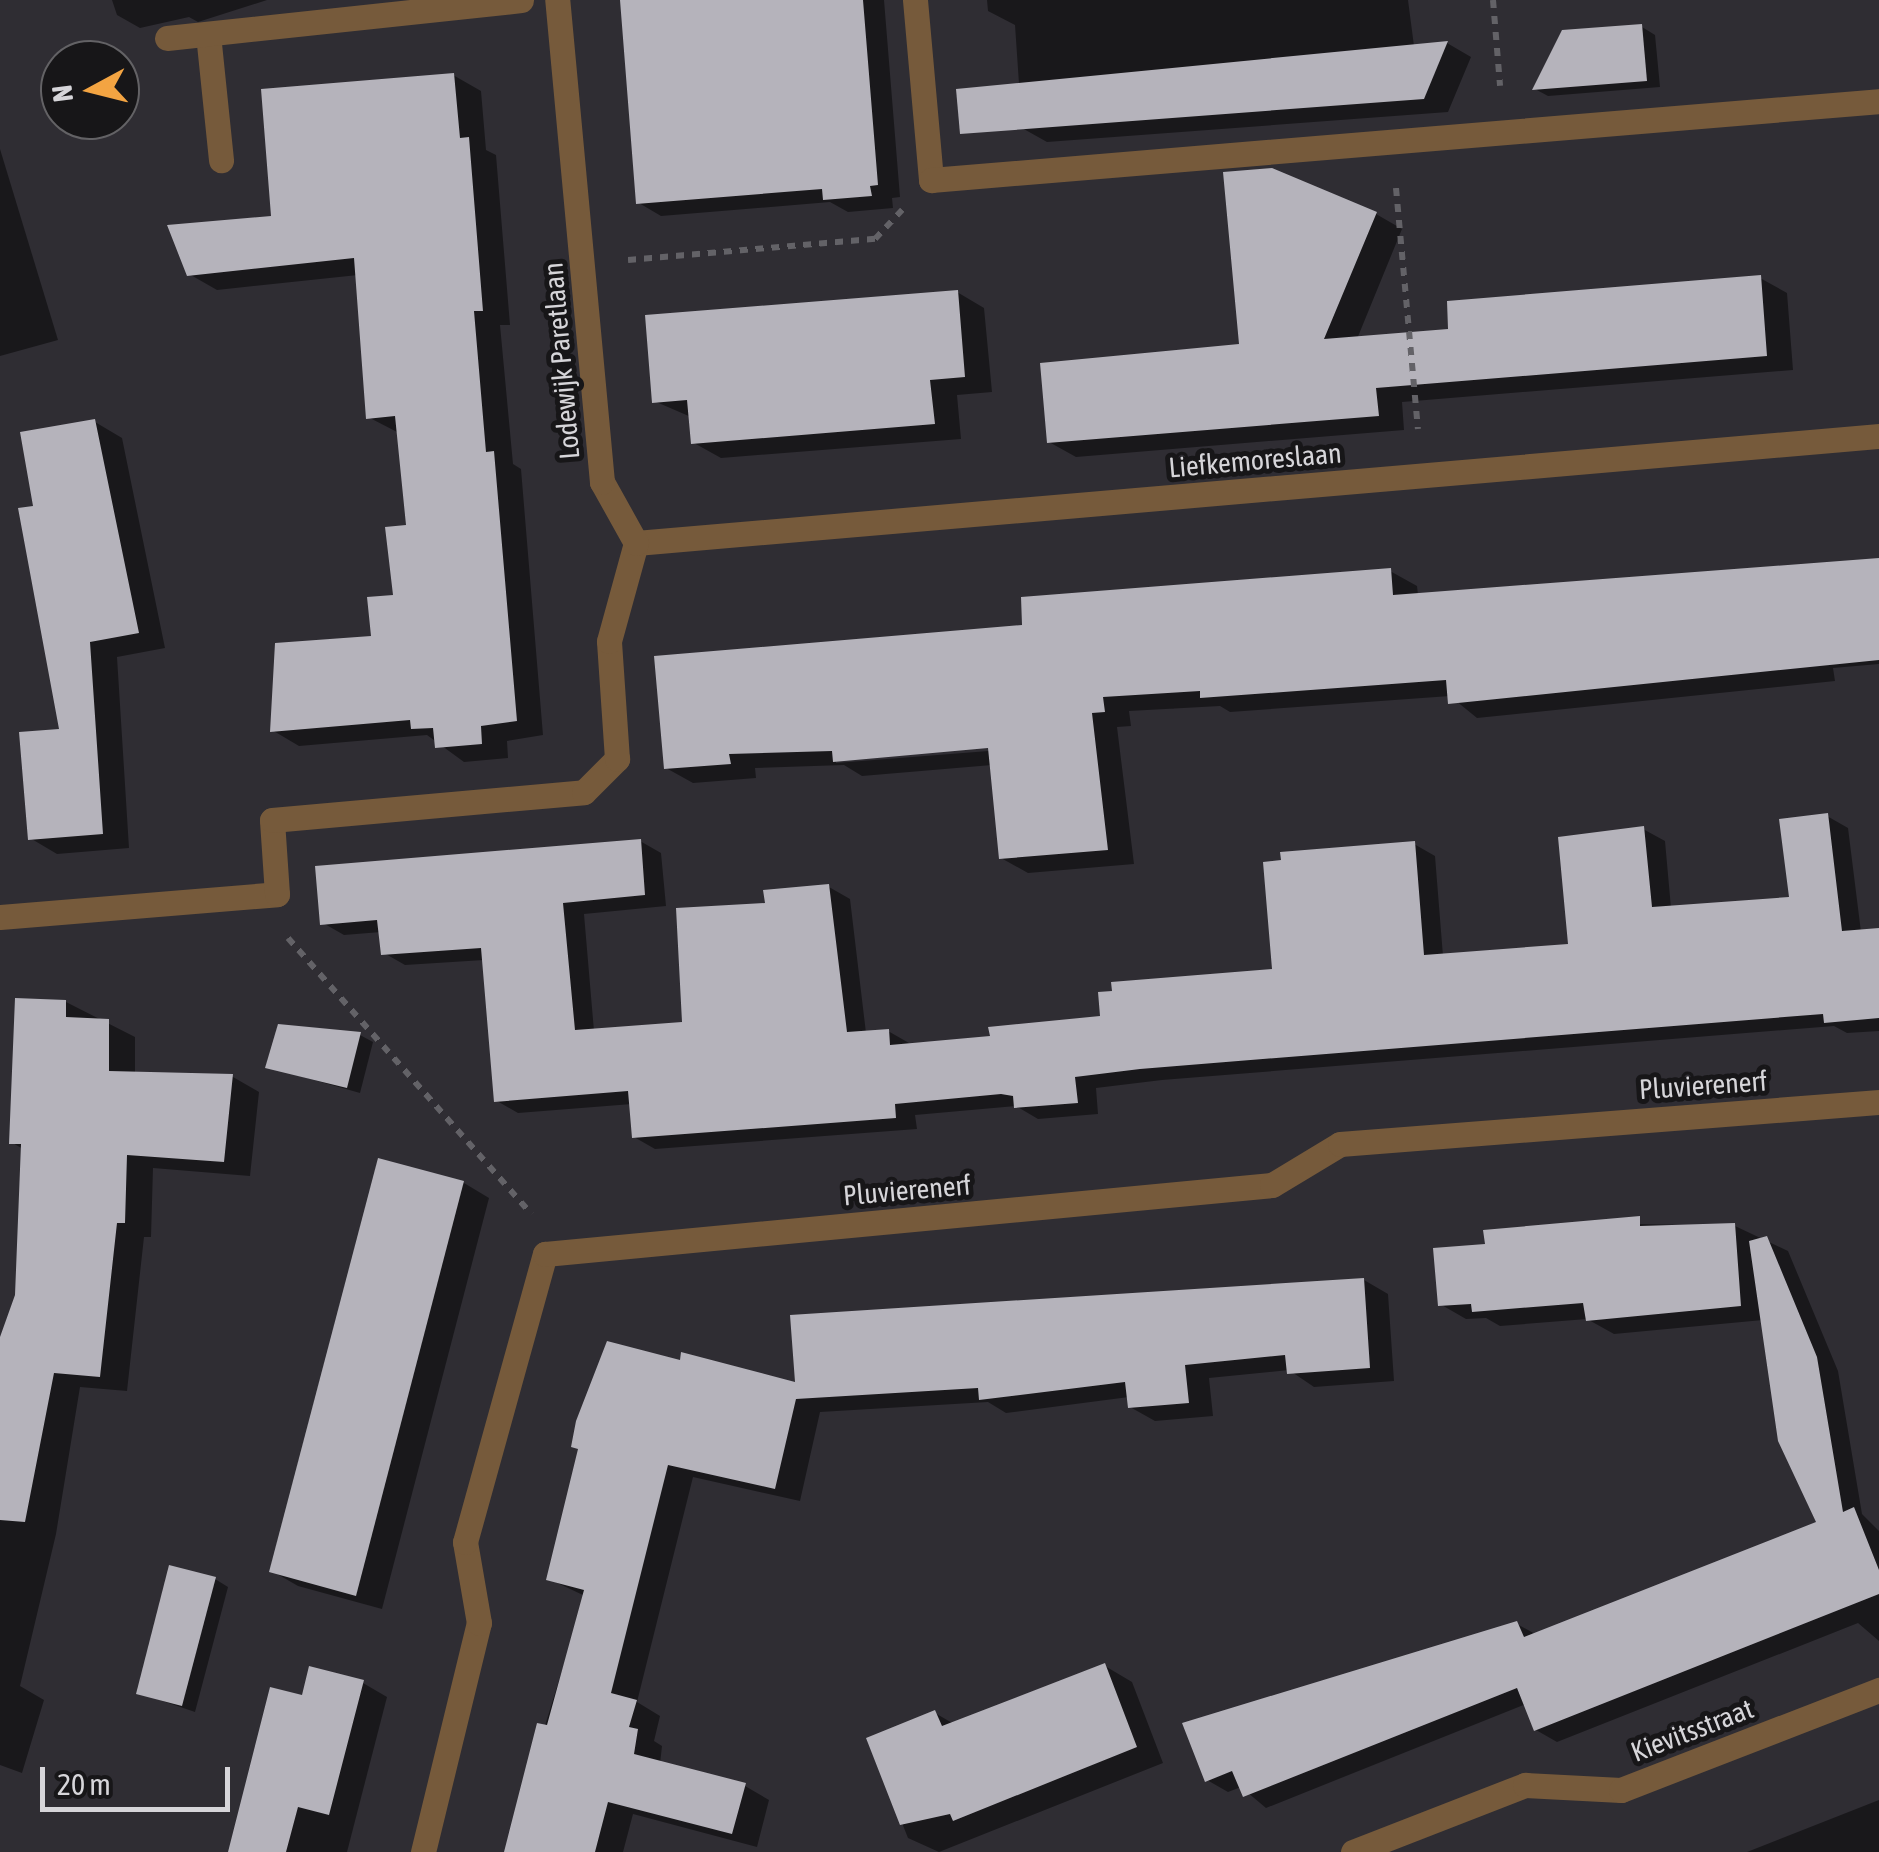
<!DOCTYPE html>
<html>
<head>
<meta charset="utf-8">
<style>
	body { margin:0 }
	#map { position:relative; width:1879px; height:1852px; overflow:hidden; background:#2f2d33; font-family:"Asap Condensed",sans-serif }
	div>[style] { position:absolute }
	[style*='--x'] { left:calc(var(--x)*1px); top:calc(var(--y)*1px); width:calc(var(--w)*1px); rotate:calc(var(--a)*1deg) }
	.shadow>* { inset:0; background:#0007 }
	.building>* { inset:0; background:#b5b3bb }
	.path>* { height:6px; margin-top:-3px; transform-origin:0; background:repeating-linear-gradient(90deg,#636267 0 8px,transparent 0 16px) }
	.minor>* { height:25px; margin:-12.5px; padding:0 12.5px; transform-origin:12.5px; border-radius:12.5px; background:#765a3b }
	span { translate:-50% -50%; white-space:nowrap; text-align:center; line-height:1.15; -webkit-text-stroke:10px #171618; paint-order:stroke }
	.street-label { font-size:28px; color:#d6d5d9 }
	.north { position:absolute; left:40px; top:40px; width:100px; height:100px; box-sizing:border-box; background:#171618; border:2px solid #636265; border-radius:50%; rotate:263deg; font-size:28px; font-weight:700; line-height:40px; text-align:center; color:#d6d5d9 }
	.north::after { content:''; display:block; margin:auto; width:35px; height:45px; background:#f3a442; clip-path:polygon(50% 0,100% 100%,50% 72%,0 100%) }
	.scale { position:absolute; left:40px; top:1767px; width:190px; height:45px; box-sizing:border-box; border:5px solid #d6d5d9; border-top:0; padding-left:12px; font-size:30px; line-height:35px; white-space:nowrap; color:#d6d5d9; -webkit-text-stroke:8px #171618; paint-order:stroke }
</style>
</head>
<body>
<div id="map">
	<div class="shadow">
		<div style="clip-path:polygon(112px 0,267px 0,198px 22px,189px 17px,140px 28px,117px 15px)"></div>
		<div style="clip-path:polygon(623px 0,884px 0,900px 197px,892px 198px,893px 208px,848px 212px,830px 202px,661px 216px,639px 203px)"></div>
		<div style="clip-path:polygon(987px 0,1408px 0,1414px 46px,1447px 43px,1471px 57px,1448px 112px,1047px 142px,1022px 128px,1015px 25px,988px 11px)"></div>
		<div style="clip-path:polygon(1642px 27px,1655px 35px,1660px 87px,1548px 96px,1535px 89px)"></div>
		<div style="clip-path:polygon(453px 75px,481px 91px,486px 150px,496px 155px,510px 325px,500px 325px,513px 464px,521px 469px,543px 735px,507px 741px,508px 758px,464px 762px,427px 735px,299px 746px,272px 730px,373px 638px,395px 597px,409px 527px,399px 433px,368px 417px,358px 275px,217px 290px,189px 274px,274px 218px)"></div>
		<div style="clip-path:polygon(0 149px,58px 340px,0 356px)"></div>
		<div style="clip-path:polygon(1376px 214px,1402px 229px,1357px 339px,1451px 331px,1760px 278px,1787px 293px,1793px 370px,1402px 402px,1404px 430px,1076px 457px,1049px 442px,1242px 346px)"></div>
		<div style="clip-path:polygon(957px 292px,984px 308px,992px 392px,957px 395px,961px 439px,721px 458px,694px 443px,691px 417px,654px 401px)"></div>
		<div style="clip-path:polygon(95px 422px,122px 438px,165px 648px,117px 657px,129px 848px,57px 854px,30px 838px,62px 732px)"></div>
		<div style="clip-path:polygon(evenodd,1879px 559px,1879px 664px,1833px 668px,1835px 681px,1477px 718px,1450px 696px,1230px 712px,1220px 706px,1129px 711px,1131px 726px,1117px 727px,1134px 864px,1028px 873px,1001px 858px,992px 765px,862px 776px,844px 765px,755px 768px,756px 778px,693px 783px,666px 768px,1025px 628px,1390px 571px,1417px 586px,1418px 595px,1879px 559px,1000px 745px,1001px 750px,836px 763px,836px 759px,1000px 745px)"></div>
		<div style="clip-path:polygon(1827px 816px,1848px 828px,1861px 932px,1879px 930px,1879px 1031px,1847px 1033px,1834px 1026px,1162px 1080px,1096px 1088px,1098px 1114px,1038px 1119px,1016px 1106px,915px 1115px,917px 1129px,655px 1149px,634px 1137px,632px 1104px,518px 1113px,497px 1101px,484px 960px,405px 965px,384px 953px,381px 932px,344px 935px,323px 923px,640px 841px,661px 853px,666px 906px,584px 914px,594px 1031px,684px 1024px,767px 906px,829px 887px,850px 899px,866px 1033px,888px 1031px,909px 1043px,992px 1039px,1103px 1018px,1275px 972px,1414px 844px,1435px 856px,1443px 956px,1571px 946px,1643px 829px,1665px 841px,1671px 908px,1792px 900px)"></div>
		<div style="clip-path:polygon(66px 1002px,135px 1037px,135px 1074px,233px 1077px,259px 1092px,250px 1176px,153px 1168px,151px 1237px,144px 1237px,127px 1391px,80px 1387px,56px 1534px,20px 1686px,44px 1700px,22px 1773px,0 1765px,0 1340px,17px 1295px,23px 1149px,11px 1142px)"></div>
		<div style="clip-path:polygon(280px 1027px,360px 1035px,373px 1042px,360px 1093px,268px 1067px)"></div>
		<div style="clip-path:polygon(379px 1161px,464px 1183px,489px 1198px,382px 1609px,298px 1586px,272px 1571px)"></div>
		<div style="clip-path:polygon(1587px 1223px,1735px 1226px,1788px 1251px,1838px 1371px,1862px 1514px,1879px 1531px,1879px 1641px,1858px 1623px,1557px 1742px,1536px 1730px,1526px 1704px,1266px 1808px,1241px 1787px,1228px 1792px,1207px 1780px,1517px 1624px,1537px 1635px,1819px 1524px,1763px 1320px,1614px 1334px,1587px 1319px,1500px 1326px,1486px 1318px,1466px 1319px,1440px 1304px,1487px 1246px)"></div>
		<div style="clip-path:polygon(1364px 1280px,1388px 1294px,1394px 1381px,1314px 1387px,1289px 1370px,1209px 1378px,1213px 1416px,1155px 1421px,1130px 1407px,1129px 1397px,1006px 1413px,988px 1402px,820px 1412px,800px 1501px,693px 1477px,637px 1702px,660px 1716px,654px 1741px,662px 1746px,660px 1764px,745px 1786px,769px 1800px,757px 1847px,633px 1814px,623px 1852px,506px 1852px,585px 1596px,549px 1579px,682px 1363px,797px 1386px)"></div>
		<div style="clip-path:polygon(215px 1579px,228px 1587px,195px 1712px,139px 1693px)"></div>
		<div style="clip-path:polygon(1105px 1666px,1132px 1682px,1163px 1763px,939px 1852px,908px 1838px,869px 1740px,935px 1713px,954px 1724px)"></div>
		<div style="clip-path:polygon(363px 1683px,387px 1697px,347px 1852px,230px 1852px,304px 1698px)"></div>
		<div style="clip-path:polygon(1879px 1800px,1879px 1852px,1747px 1852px)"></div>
	</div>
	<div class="building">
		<div style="clip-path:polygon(620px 0,863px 0,878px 185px,870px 186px,872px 196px,823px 200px,822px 189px,636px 204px)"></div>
		<div style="clip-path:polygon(1642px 24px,1647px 81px,1532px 90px,1562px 30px)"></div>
		<div style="clip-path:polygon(1448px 41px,1424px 99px,960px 134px,956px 89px)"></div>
		<div style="clip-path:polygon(454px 73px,460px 138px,469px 137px,483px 311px,474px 311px,486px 452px,494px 451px,517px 721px,481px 726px,482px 744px,435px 748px,433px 728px,411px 729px,410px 720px,270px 732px,275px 643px,371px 636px,367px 597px,393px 595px,385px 527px,406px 525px,395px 416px,366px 419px,354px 258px,187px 276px,167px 225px,271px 216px,261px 89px)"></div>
		<div style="clip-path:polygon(1272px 168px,1377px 212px,1324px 339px,1448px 329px,1447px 301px,1761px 275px,1767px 356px,1376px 388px,1379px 416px,1047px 443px,1040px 363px,1239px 344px,1223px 172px)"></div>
		<div style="clip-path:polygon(958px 290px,965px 377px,930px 380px,935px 424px,691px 444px,687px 400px,652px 403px,645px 315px)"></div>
		<div style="clip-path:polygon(95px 419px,139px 633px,90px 642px,103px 834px,28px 840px,19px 732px,59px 729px,18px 508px,33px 506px,20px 432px)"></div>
		<div style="clip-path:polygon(1879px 558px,1879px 660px,1448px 704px,1446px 680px,1200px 698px,1200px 691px,1103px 697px,1105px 712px,1092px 713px,1108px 850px,999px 859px,988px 748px,833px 762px,832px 751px,729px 754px,731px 764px,664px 769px,654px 656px,1022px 625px,1021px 597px,1391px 568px,1393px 595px)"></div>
		<div style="clip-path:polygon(1828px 813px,1842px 931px,1879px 928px,1879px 1018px,1824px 1023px,1823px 1014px,1140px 1069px,1075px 1077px,1078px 1103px,1014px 1108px,1013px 1096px,1001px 1094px,895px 1104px,896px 1118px,632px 1138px,628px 1091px,494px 1102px,481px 948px,381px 955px,377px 920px,320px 925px,315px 866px,641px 839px,645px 895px,563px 903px,575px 1030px,682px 1022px,676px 908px,765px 903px,763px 890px,829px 884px,847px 1032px,889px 1029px,890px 1045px,990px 1036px,988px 1027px,1100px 1016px,1098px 992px,1112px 991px,1111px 982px,1272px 969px,1263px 862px,1281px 860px,1280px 852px,1415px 841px,1424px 955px,1568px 944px,1558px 837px,1644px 826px,1652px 907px,1789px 897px,1779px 819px)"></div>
		<div style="clip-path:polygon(15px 998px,66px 1000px,66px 1017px,109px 1019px,109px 1071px,233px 1074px,224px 1162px,127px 1155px,125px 1223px,117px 1223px,100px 1377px,54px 1373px,25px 1522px,0 1520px,0 1337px,15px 1295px,21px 1144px,9px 1144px)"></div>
		<div style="clip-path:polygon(278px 1024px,361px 1032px,347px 1088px,265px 1068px)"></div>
		<div style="clip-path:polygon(378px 1158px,464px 1181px,356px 1596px,269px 1572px)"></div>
		<div style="clip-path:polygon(1640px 1216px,1640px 1226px,1735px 1223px,1741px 1306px,1586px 1321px,1583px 1303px,1472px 1312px,1471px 1304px,1438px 1306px,1433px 1248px,1485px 1244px,1483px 1230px)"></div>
		<div style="clip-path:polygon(1767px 1236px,1817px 1357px,1843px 1512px,1854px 1507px,1879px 1570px,1879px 1594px,1534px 1731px,1517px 1688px,1243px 1797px,1232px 1771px,1205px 1782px,1182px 1723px,1517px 1621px,1524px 1637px,1816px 1522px,1778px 1441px,1749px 1241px)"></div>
		<div style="clip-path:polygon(1364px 1278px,1370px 1368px,1287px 1374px,1285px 1355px,1185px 1365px,1189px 1403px,1128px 1408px,1125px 1382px,979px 1400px,978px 1388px,796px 1399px,775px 1489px,668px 1465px,611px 1693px,637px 1700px,629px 1727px,638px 1729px,634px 1754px,746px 1783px,732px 1834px,608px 1802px,595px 1852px,504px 1852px,537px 1723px,547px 1725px,584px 1590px,546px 1580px,578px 1449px,571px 1447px,576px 1421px,607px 1341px,680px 1360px,681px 1352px,795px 1382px,790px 1315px)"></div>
		<div style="clip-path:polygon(169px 1565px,216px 1577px,182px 1706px,136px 1694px)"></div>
		<div style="clip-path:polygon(1105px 1663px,1137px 1747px,953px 1821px,950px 1814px,900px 1825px,866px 1738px,935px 1710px,942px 1726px)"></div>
		<div style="clip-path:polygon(309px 1666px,364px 1680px,329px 1815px,298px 1807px,286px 1852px,228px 1852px,270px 1687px,302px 1695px)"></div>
	</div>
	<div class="path">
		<div style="--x:1493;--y:0;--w:86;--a:85.3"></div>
		<div style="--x:1396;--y:188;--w:242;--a:84.8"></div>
		<div style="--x:628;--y:260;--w:248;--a:-4.9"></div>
		<div style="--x:875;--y:239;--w:40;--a:-47"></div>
		<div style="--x:288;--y:938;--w:368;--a:48.6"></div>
	</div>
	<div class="minor">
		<div style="--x:915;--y:0;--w:181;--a:84.9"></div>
		<div style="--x:931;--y:180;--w:951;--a:-4.76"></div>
		<div style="--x:208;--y:34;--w:127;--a:84.1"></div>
		<div style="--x:167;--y:38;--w:356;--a:-6.1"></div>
		<div style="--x:636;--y:543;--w:1248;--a:-4.92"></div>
		<div style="--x:0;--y:917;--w:278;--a:-4.7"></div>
		<div style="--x:277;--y:894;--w:74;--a:-93.9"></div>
		<div style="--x:272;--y:820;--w:313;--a:-5.1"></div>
		<div style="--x:584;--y:792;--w:47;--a:-45"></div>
		<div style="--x:617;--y:759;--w:118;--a:-93.9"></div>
		<div style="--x:609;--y:641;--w:102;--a:-74.6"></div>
		<div style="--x:636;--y:543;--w:70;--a:-119.1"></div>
		<div style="--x:602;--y:482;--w:484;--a:-95.3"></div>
		<div style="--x:423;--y:1852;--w:236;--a:-76.3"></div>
		<div style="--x:479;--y:1623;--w:82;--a:-99.8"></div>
		<div style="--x:465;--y:1542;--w:299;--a:-74.5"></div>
		<div style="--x:545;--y:1254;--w:730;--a:-5.42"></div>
		<div style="--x:1272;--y:1185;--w:79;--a:-31.1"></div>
		<div style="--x:1340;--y:1144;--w:541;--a:-4.46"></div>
		<div style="--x:1353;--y:1852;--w:185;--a:-21.3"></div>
		<div style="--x:1525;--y:1785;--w:96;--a:3"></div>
		<div style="--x:1621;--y:1790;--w:277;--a:-21.2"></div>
	</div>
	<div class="street-label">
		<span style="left:561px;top:361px;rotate:-95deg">Lodewijk Paretlaan</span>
		<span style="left:1255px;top:460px;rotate:-5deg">Liefkemoreslaan</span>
		<span style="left:1703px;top:1085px;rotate:-4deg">Pluvierenerf</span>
		<span style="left:907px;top:1190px;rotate:-5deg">Pluvierenerf</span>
		<span style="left:1692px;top:1730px;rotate:-21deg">Kievitsstraat</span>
	</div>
	<div class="north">N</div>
	<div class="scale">20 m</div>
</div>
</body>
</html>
